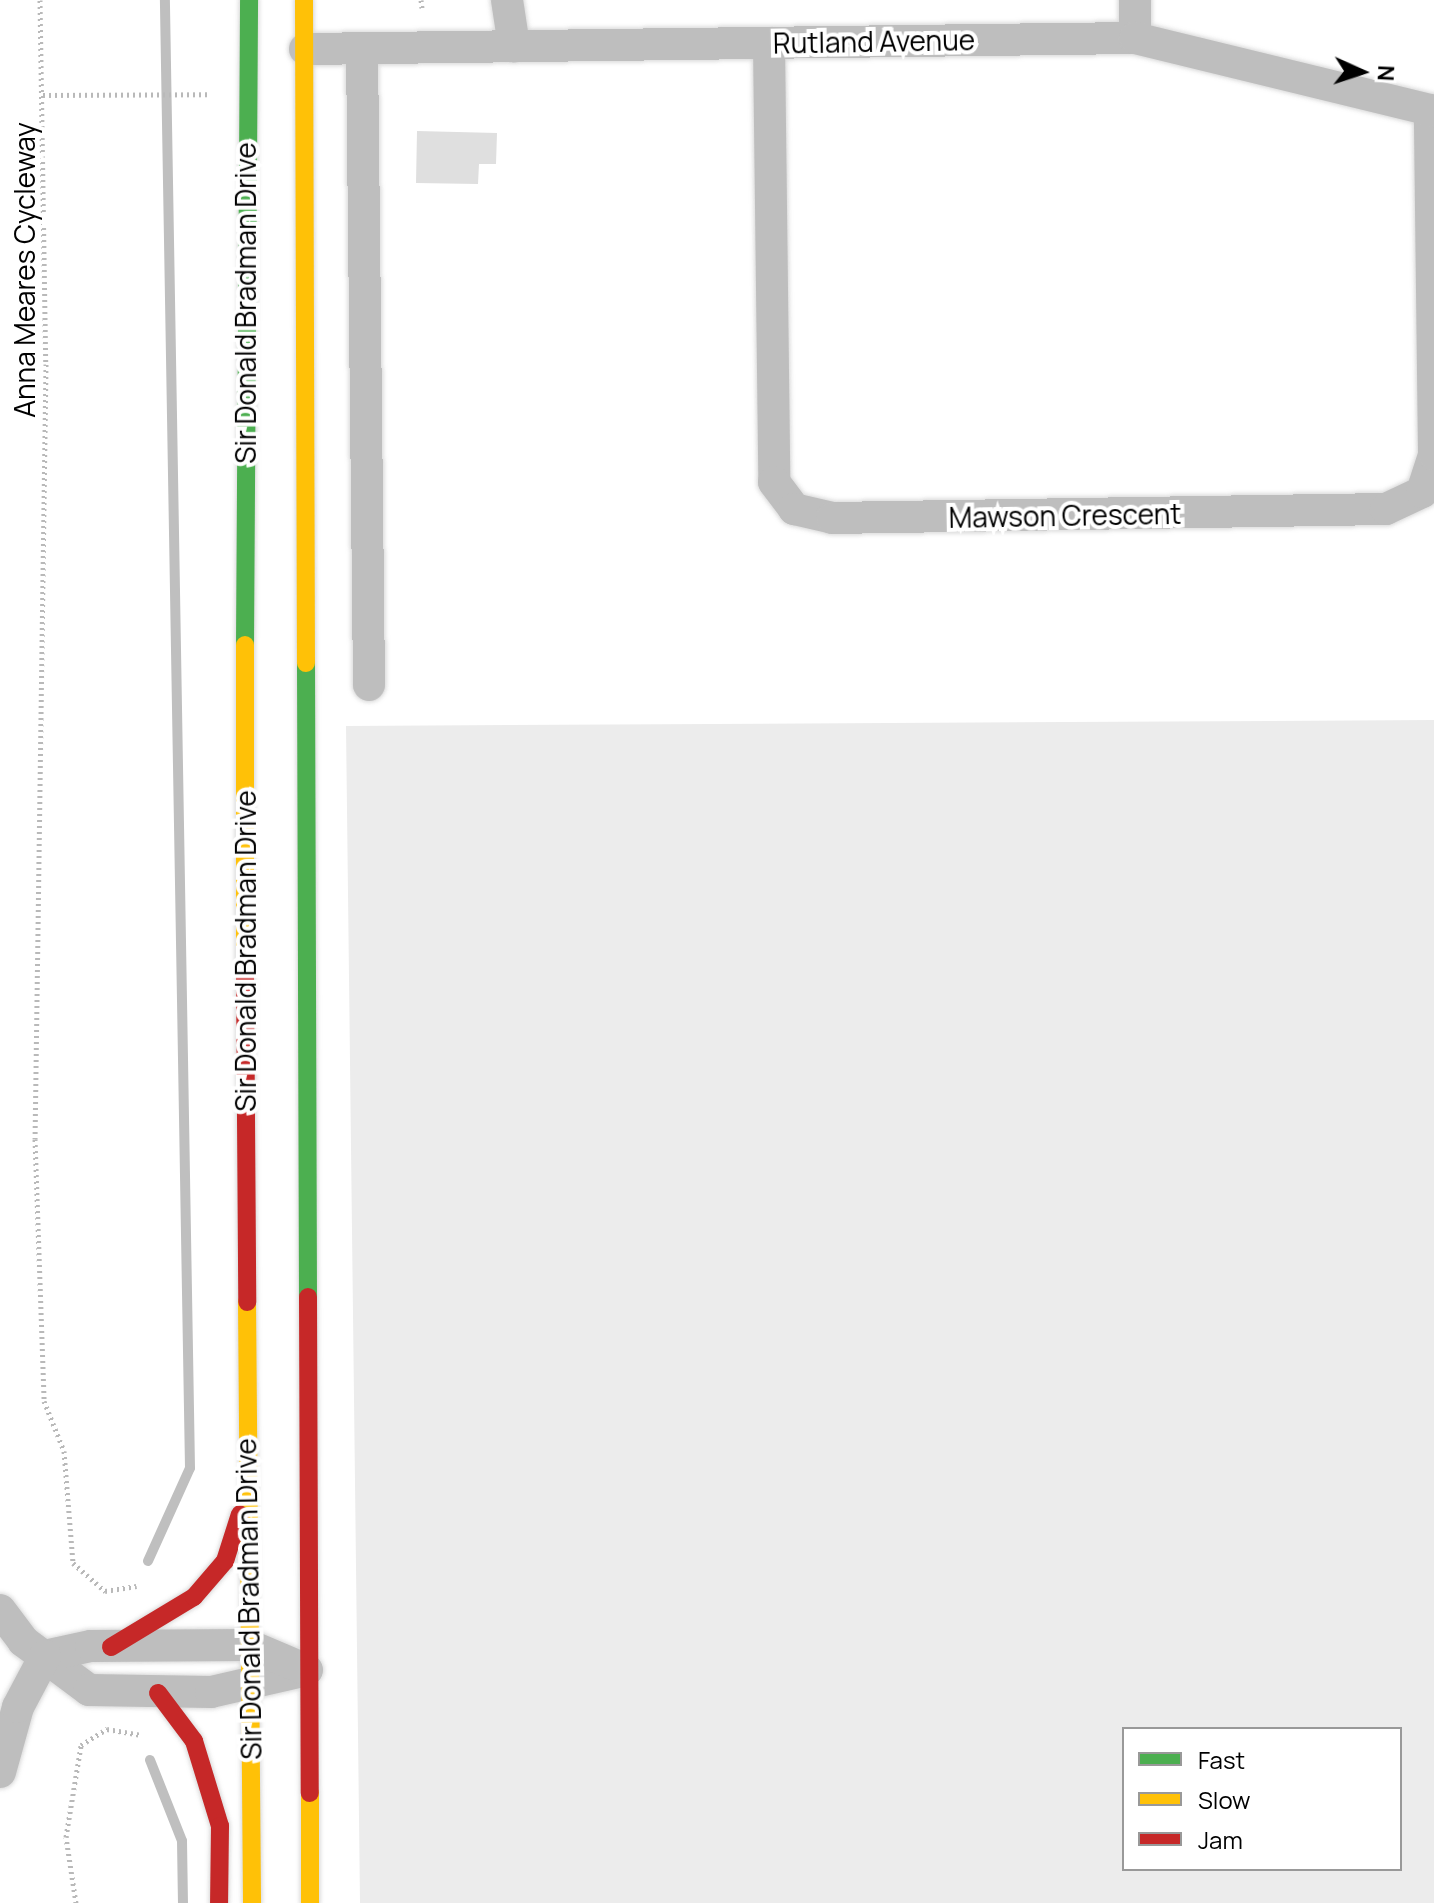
<!DOCTYPE html>
<html>
<head>
<meta charset="utf-8">
<style>
	body { margin:0 }
	#map { position:relative; width:1434px; height:1903px; overflow:hidden; background:#fff; font-family:Manrope,sans-serif }
	div>[style] { position:absolute }
	[style*='--x'] { left:calc(var(--x)*1px); top:calc(var(--y)*1px); width:calc(var(--w)*1px); rotate:calc(var(--a)*1deg) }
	.green>* { inset:0; background:#ececec }
	.stream>* { height:10px; margin:-5px; padding:0 5px; transform-origin:5px; border-radius:5px; background:#bfbfbf }
	.building>* { inset:0; background:#dfdfdf }
	.path>* { height:5px; margin-top:-2.5px; transform-origin:0; background:repeating-linear-gradient(90deg,#b9b9b9 0 2px,transparent 0 6px) }
	.roads { filter:drop-shadow(0 0 2px #dbdbdb) drop-shadow(0 0 2px #dbdbdb) }
	.street>* { height:32px; margin:-16px; padding:0 16px; transform-origin:16px; border-radius:16px; background:#bebebe }
	.fast>* { height:18px; margin:-9px; padding:0 9px; transform-origin:9px; border-radius:9px; background:#4caf50 }
	.slow>* { height:18px; margin:-9px; padding:0 9px; transform-origin:9px; border-radius:9px; background:#ffc107 }
	.jam>* { height:18px; margin:-9px; padding:0 9px; transform-origin:9px; border-radius:9px; background:#c62828 }
	span { translate:-50% -50%; white-space:nowrap; text-align:center; line-height:1.15; -webkit-text-stroke:8px #fff; paint-order:stroke }
	.street-label { font-size:28px; color:#000 }
	.legend { position:absolute; left:1122px; top:1727px; width:280px; height:144px; box-sizing:border-box; background:#fff; border:2px solid #999; margin:0; padding:10px 14px; list-style:none; font-size:24px; color:#000 }
	.legend li { display:flex; align-items:center; gap:16px; height:40px }
	.legend b { width:40px; border:2px solid #999 }
	.north { position:absolute; left:1322px; top:32px; width:80px; height:80px; -webkit-text-stroke:6px #fff; paint-order:stroke; rotate:93deg; font-size:22px; font-weight:700; line-height:32px; text-align:center; color:#000 }
	.north::after { content:''; display:block; margin:auto; width:28px; height:36px; background:#000; clip-path:polygon(50% 0,100% 100%,50% 72%,0 100%) }
</style>
</head>
<body>
<div id="map">
	<div class="green">
		<div style="clip-path:polygon(evenodd,1434px 720px,1434px 1903px,360px 1903px,346px 726px,1434px 720px,1124px 1729px,1400px 1729px,1400px 1869px,1124px 1869px,1124px 1729px)"></div>
	</div>
	<div class="stream">
		<div style="--x:148;--y:1561;--w:102;--a:-65.7"></div>
		<div style="--x:190;--y:1468;--w:1468;--a:-90.98"></div>
		<div style="--x:150;--y:1760;--w:87;--a:68.4"></div>
		<div style="--x:182;--y:1841;--w:62;--a:89.1"></div>
	</div>
	<div class="building">
		<div style="clip-path:polygon(417px 131px,497px 133px,496px 164px,479px 164px,478px 184px,416px 183px)"></div>
	</div>
	<div class="path">
		<div style="--x:40;--y:0;--w:364;--a:89.1"></div>
		<div style="--x:46;--y:364;--w:775;--a:90.81"></div>
		<div style="--x:35;--y:1139;--w:262;--a:88"></div>
		<div style="--x:44;--y:1401;--w:54;--a:68.2"></div>
		<div style="--x:64;--y:1451;--w:112;--a:85.4"></div>
		<div style="--x:73;--y:1563;--w:43;--a:41.2"></div>
		<div style="--x:105;--y:1591;--w:32;--a:-9"></div>
		<div style="--x:421;--y:0;--w:8;--a:83"></div>
		<div style="--x:43;--y:95;--w:167;--a:-0.3"></div>
		<div style="--x:76;--y:1903;--w:67;--a:-98.6"></div>
		<div style="--x:66;--y:1837;--w:93;--a:-80.7"></div>
		<div style="--x:81;--y:1745;--w:31;--a:-32"></div>
		<div style="--x:107;--y:1729;--w:35;--a:10"></div>
	</div>
	<div class="roads">
		<div class="street">
			<div style="--x:507;--y:0;--w:47;--a:81.3"></div>
			<div style="--x:1135;--y:38;--w:38;--a:-90"></div>
			<div style="--x:769;--y:43;--w:439;--a:89.3"></div>
			<div style="--x:774;--y:482;--w:34;--a:53"></div>
			<div style="--x:794;--y:509;--w:39;--a:13"></div>
			<div style="--x:832;--y:518;--w:554;--a:-0.93"></div>
			<div style="--x:1386;--y:509;--w:40;--a:-25"></div>
			<div style="--x:1422;--y:492;--w:40;--a:-72"></div>
			<div style="--x:1434;--y:454;--w:344;--a:-90.7"></div>
			<div style="--x:362;--y:48;--w:637;--a:89.37"></div>
			<div style="--x:305;--y:49;--w:830;--a:-0.76"></div>
			<div style="--x:1135;--y:38;--w:308;--a:13.7"></div>
			<div style="--x:0;--y:1610;--w:39;--a:53"></div>
			<div style="--x:23;--y:1641;--w:82;--a:36.6"></div>
			<div style="--x:89;--y:1690;--w:122;--a:0.9"></div>
			<div style="--x:211;--y:1692;--w:98;--a:-12.9"></div>
			<div style="--x:45;--y:1656;--w:47;--a:-12.3"></div>
			<div style="--x:91;--y:1646;--w:157;--a:-0.4"></div>
			<div style="--x:248;--y:1645;--w:64;--a:23"></div>
			<div style="--x:0;--y:1772;--w:67;--a:-74.5"></div>
			<div style="--x:18;--y:1707;--w:58;--a:-62.1"></div>
		</div>
		<div class="fast">
			<div style="--x:245;--y:645;--w:645;--a:-89.64"></div>
			<div style="--x:306;--y:663;--w:634;--a:89.82"></div>
		</div>
		<div class="slow">
			<div style="--x:304;--y:0;--w:663;--a:89.83"></div>
			<div style="--x:245;--y:975;--w:330;--a:-90"></div>
			<div style="--x:247;--y:1302;--w:601;--a:89.52"></div>
			<div style="--x:310;--y:1793;--w:110;--a:90"></div>
		</div>
		<div class="jam">
			<div style="--x:245;--y:975;--w:327;--a:89.6"></div>
			<div style="--x:308;--y:1297;--w:496;--a:89.8"></div>
			<div style="--x:111;--y:1647;--w:97;--a:-31.1"></div>
			<div style="--x:194;--y:1597;--w:48;--a:-49.3"></div>
			<div style="--x:225;--y:1561;--w:49;--a:-72.3"></div>
			<div style="--x:158;--y:1693;--w:60;--a:53.1"></div>
			<div style="--x:194;--y:1741;--w:89;--a:73"></div>
			<div style="--x:220;--y:1826;--w:77;--a:90.7"></div>
		</div>
	</div>
	<div class="street-label">
		<span style="left:874px;top:41px;rotate:-1deg">Rutland Avenue</span>
		<span style="left:24px;top:270px;rotate:-90deg">Anna Meares Cycleway</span>
		<span style="left:245px;top:303px;rotate:-90deg">Sir Donald Bradman Drive</span>
		<span style="left:1065px;top:515px;rotate:-1deg">Mawson Crescent</span>
		<span style="left:245px;top:951px;rotate:-90deg">Sir Donald Bradman Drive</span>
		<span style="left:248px;top:1599px;rotate:-91deg">Sir Donald Bradman Drive</span>
	</div>
	<ul class="legend">
	<li><b style="height:10px;background:#4caf50"></b>Fast</li>
	<li><b style="height:10px;background:#ffc107"></b>Slow</li>
	<li><b style="height:10px;background:#c62828"></b>Jam</li>
	</ul>
	<div class="north">N</div>
</div>
</body>
</html>
